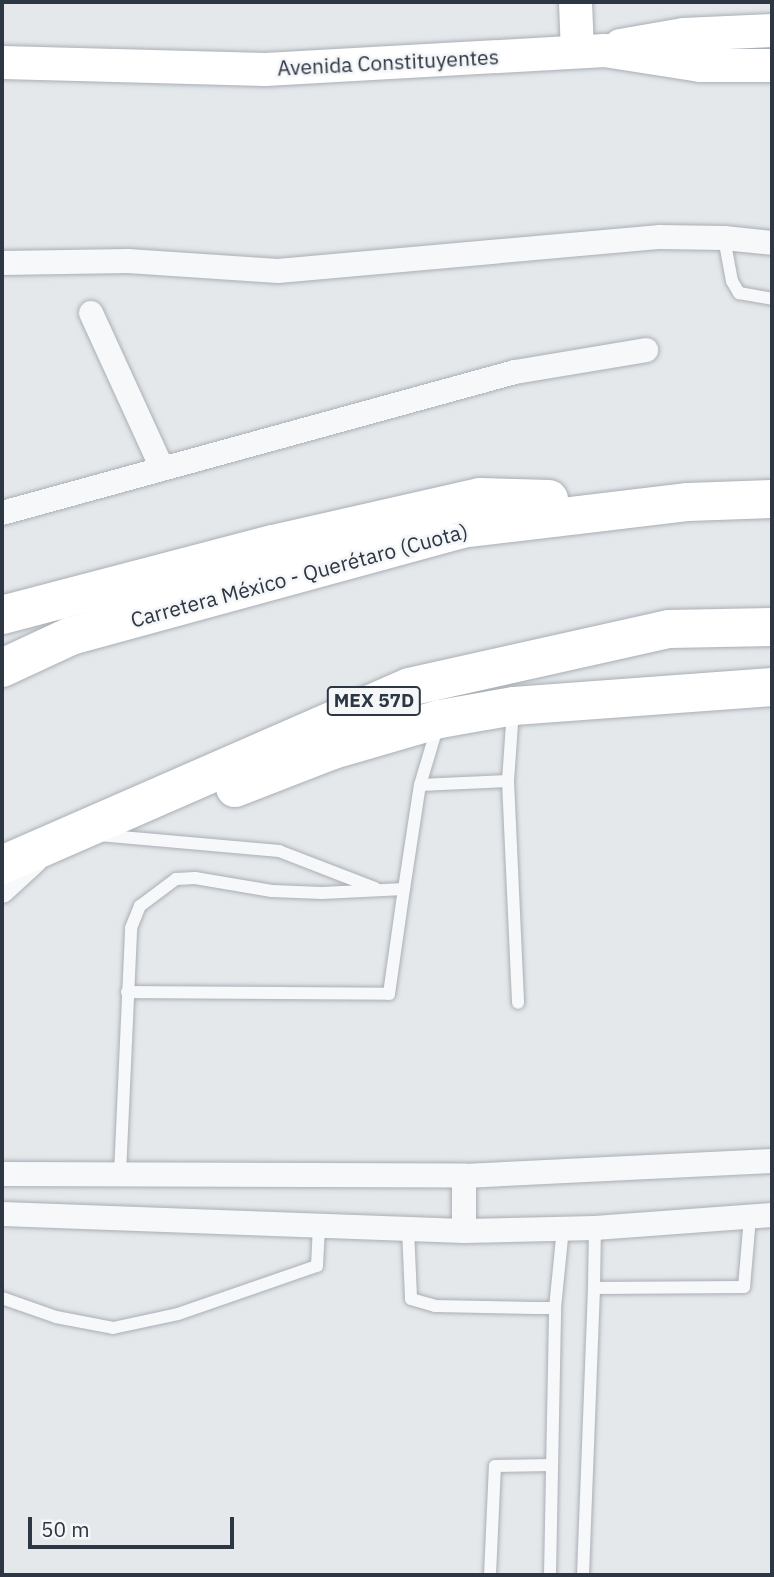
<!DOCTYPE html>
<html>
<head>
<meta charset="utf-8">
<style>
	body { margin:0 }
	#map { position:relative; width:774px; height:1577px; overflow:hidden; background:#e4e8eb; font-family:"IBM Plex Sans",sans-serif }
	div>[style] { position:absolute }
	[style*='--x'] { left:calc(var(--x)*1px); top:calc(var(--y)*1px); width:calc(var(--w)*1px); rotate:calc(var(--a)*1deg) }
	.roads { filter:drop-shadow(0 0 2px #a9afb5) drop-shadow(0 0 2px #a9afb5) }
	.lane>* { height:12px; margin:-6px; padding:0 6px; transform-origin:6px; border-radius:6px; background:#f7f8fa }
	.street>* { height:24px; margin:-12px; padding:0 12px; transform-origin:12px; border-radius:12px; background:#f7f8fa }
	.secondary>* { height:33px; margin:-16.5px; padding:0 16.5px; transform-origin:16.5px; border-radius:16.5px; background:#fff }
	.highway>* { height:38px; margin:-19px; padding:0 19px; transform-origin:19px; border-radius:19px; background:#fff }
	span { translate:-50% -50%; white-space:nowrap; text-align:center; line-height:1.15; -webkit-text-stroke:5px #f4f6f8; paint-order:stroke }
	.shield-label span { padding:2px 5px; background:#f4f6f8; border:2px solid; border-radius:5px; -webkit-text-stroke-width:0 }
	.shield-label { font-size:19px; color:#2d3643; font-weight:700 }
	.street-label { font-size:21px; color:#2d3643 }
	.frame { position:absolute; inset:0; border:4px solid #2d3643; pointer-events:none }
	.scale { position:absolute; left:28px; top:1517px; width:206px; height:32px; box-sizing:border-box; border:4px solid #2d3643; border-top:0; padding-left:9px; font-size:21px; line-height:24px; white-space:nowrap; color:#2d3643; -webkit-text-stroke:5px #f4f6f8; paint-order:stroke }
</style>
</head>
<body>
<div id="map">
	<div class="roads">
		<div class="lane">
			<div style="--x:724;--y:238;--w:44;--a:79.5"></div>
			<div style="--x:732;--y:281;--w:14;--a:60"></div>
			<div style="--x:739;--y:293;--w:34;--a:10"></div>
			<div style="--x:508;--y:781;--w:222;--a:87.4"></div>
			<div style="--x:420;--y:785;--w:88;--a:-2.6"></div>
			<div style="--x:508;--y:781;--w:72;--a:-86"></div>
			<div style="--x:99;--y:835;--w:181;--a:5.1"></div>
			<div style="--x:279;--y:851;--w:103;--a:21.1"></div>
			<div style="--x:127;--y:992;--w:262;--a:0.4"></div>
			<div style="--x:389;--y:994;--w:106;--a:-81.9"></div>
			<div style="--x:120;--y:1174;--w:246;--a:-87.4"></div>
			<div style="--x:131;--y:928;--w:24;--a:-68"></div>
			<div style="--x:140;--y:906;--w:45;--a:-36.9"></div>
			<div style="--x:176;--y:879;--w:19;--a:-3"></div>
			<div style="--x:195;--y:878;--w:78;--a:9.6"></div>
			<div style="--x:272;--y:891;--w:50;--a:2.3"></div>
			<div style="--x:322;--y:893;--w:82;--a:-2.8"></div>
			<div style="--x:404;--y:889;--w:105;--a:-81.3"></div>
			<div style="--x:420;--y:785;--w:59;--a:-73.4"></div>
			<div style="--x:595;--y:1228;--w:60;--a:91"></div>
			<div style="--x:594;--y:1288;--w:150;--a:-0.4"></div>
			<div style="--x:744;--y:1287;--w:70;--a:-85.1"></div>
			<div style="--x:408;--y:1229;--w:70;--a:87.5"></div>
			<div style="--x:411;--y:1299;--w:25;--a:16"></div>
			<div style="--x:435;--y:1306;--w:100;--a:1.1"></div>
			<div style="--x:535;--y:1308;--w:20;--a:0"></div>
			<div style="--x:555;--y:1308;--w:80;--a:-84.3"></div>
			<div style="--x:2;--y:1298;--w:57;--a:19.4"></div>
			<div style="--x:56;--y:1317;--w:58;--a:10.9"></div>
			<div style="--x:113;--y:1328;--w:66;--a:-12.2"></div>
			<div style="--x:178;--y:1314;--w:147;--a:-19.1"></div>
			<div style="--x:317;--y:1266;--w:40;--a:-87.1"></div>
			<div style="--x:490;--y:1575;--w:109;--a:-87.4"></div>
			<div style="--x:495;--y:1466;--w:57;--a:-1"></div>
			<div style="--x:550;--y:1575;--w:267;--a:-88.9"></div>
			<div style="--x:583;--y:1575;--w:287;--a:-87.8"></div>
		</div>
		<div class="street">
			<div style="--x:2;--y:263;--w:126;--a:-0.9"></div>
			<div style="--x:128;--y:261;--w:150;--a:3.8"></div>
			<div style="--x:278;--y:271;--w:384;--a:-5.1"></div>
			<div style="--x:660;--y:237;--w:64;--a:0.9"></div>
			<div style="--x:724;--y:238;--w:48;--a:5.9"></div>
			<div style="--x:91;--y:313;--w:170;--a:65.4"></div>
			<div style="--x:2;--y:513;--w:532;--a:-15.37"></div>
			<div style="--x:515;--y:372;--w:133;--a:-9.5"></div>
			<div style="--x:2;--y:891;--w:45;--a:-42.3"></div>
			<div style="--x:2;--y:1174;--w:462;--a:0.2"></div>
			<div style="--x:464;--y:1176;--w:308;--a:-2.8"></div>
			<div style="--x:2;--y:1214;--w:462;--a:2.1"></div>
			<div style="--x:464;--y:1231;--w:131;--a:-1.3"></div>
			<div style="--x:595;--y:1228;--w:177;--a:-4.2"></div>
			<div style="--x:464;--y:1231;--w:55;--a:-90"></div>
		</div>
		<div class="secondary">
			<div style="--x:575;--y:2;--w:49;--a:87.7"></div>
			<div style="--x:620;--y:45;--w:64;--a:-9.9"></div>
			<div style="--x:683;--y:34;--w:89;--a:-2.6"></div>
			<div style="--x:2;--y:62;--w:263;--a:1.5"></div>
			<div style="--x:265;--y:69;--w:340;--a:-3.2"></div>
			<div style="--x:604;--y:50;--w:97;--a:8.9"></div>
			<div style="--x:700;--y:65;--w:72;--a:0"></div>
		</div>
		<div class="highway">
			<div style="--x:2;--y:615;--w:280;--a:-14.7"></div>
			<div style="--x:273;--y:544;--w:212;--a:-12.8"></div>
			<div style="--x:480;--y:497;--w:69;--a:1.7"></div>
			<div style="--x:2;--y:668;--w:76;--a:-24.9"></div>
			<div style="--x:71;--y:636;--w:404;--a:-15.3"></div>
			<div style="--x:461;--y:529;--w:229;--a:-6.8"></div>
			<div style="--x:688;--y:502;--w:84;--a:-2"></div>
			<div style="--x:235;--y:788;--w:105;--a:-21.2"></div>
			<div style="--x:333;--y:750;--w:111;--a:-16.2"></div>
			<div style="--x:440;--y:719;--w:75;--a:-10"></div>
			<div style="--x:514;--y:706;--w:259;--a:-4.2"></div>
			<div style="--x:2;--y:865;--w:444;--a:-23.6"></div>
			<div style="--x:409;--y:687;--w:266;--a:-12.6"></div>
			<div style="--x:669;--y:629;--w:103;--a:-1.1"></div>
		</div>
	</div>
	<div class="shield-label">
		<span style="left:374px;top:701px">MEX 57D</span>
	</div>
	<div class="street-label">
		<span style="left:388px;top:62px;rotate:-3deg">Avenida Constituyentes</span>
		<span style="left:299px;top:575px;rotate:-15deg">Carretera México - Querétaro (Cuota)</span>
	</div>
	<div class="frame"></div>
	<div class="scale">50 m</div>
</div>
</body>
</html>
